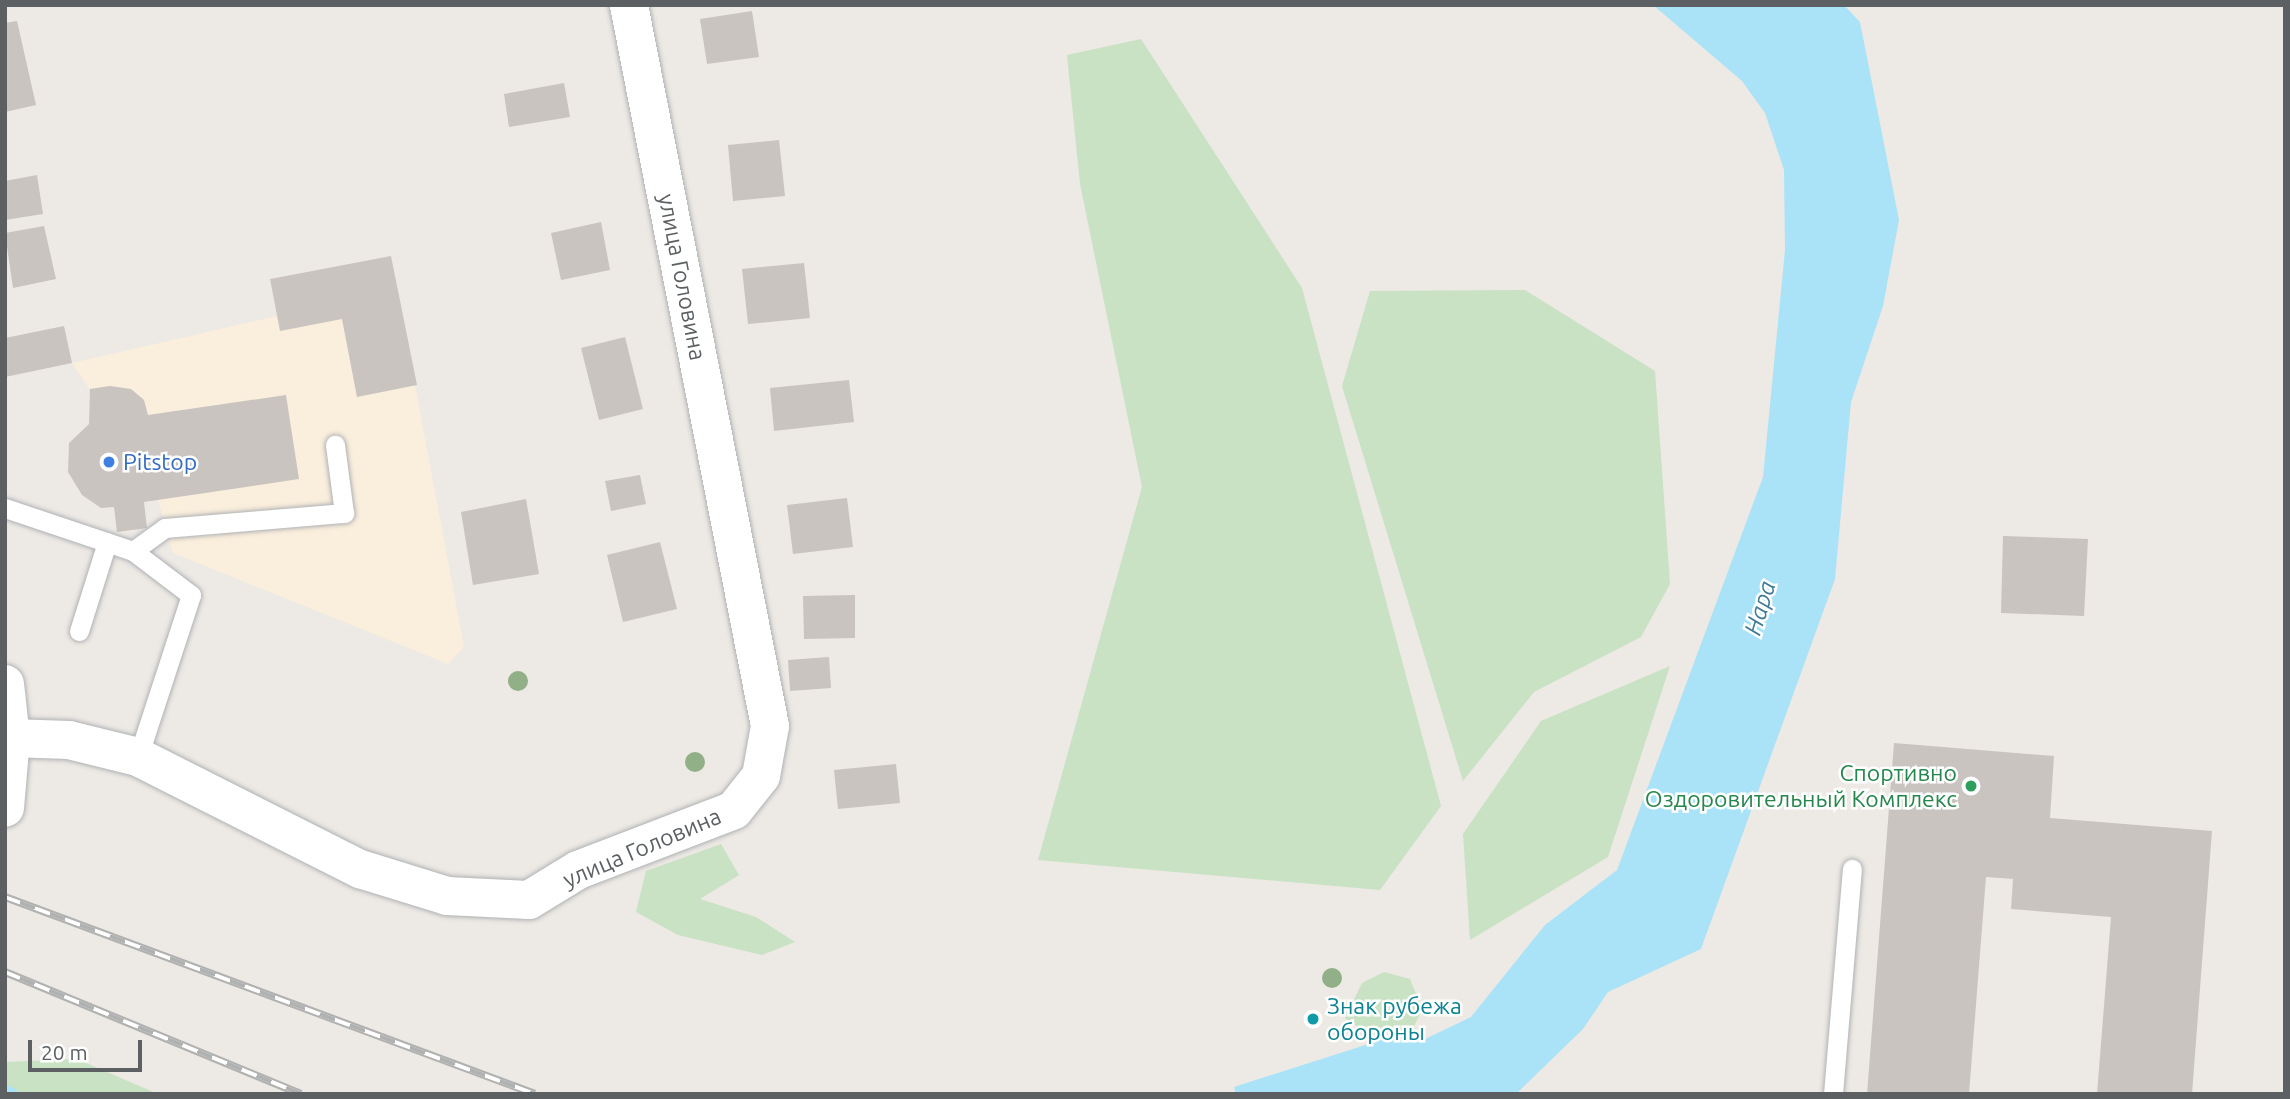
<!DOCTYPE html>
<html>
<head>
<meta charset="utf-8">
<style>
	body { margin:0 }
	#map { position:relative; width:2290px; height:1099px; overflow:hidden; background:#ede9e4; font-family:Ubuntu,sans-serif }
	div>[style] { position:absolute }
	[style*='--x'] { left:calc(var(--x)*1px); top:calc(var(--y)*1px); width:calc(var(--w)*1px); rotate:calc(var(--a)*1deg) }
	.commercial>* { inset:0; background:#faeedc }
	.green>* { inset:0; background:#c8e2c3 }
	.water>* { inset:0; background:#aae3f7 }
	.stream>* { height:12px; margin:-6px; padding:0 6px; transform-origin:6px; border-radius:6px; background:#aae3f7 }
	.building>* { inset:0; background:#c9c4c0 }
	.roads { filter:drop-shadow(0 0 2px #afb2b5) drop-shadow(0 0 2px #afb2b5) }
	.lane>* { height:19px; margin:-9.5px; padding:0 9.5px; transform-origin:9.5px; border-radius:9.5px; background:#fff }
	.street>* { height:38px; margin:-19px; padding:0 19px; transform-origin:19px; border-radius:19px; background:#fff }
	.secondary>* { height:38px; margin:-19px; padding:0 19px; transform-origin:19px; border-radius:19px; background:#fff }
	.rail>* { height:8px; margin-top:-4px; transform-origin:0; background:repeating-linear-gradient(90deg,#fff 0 16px,#b0b1b1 0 32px); box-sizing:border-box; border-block:2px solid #b0b1b1 }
	.trees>* { width:20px; height:20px; margin:-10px; border-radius:50%; background:#91b088 }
	.dots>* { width:19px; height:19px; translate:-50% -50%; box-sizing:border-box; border:4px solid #fff; border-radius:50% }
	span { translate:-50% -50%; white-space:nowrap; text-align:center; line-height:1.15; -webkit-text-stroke:5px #fff; paint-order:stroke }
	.street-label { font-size:23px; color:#5c6063 }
	.shop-label { font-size:23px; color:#366cbe }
	.left { translate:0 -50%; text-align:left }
	.leisure-label { font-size:23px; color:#27864d }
	.right { translate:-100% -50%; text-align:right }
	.culture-label { font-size:23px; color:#0d838f }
	.water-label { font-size:24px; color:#437b97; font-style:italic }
	.frame { position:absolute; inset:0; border:7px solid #5c6063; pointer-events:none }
	.scale { position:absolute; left:28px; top:1040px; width:114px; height:32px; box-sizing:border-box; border:4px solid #5c6063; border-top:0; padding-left:9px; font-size:21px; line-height:24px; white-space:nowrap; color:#5c6063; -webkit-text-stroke:5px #fff; paint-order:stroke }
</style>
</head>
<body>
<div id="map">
	<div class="commercial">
		<div style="clip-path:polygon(391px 256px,464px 647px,448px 664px,173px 553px,158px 500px,101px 508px,82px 495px,68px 472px,69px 443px,89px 424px,90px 390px,72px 363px,277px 316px,270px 279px)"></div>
	</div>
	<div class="green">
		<div style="clip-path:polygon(1141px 39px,1302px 288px,1441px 806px,1380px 890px,1038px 860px,1142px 487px,1080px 184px,1067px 55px)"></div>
		<div style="clip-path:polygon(1525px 290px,1655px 371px,1670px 584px,1641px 637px,1534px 692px,1463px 781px,1342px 386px,1370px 291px)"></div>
		<div style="clip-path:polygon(1670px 666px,1608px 857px,1470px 940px,1463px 834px,1541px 721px)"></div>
		<div style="clip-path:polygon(721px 844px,739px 875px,700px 899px,756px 917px,795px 942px,762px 955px,678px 935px,636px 912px,646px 871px)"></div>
		<div style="clip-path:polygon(1384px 972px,1410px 979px,1422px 1009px,1411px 1033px,1359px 1028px,1345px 1018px,1362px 983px)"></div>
		<div style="clip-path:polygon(77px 1059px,158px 1094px,5px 1094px,5px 1062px)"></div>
	</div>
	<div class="water">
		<div style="clip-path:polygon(1653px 5px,1844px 5px,1860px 22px,1899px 220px,1883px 306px,1851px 402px,1835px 579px,1701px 949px,1608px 992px,1583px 1029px,1516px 1094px,1236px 1094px,1234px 1087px,1381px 1040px,1421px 1041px,1471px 1017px,1545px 925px,1617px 870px,1763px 477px,1785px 250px,1784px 170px,1765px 113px,1742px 81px)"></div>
	</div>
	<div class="stream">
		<div style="--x:5;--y:1091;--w:8;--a:23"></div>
	</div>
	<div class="building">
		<div style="clip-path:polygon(752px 11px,759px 57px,707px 64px,700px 19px)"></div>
		<div style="clip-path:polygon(17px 21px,36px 105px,5px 112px,5px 23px)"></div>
		<div style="clip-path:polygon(564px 83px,570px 117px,509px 127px,504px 94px)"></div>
		<div style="clip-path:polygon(779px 140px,785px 196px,733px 201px,728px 145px)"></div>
		<div style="clip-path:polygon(37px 175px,43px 214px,5px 220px,5px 181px)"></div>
		<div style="clip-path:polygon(601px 222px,610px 270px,561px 280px,551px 233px)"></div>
		<div style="clip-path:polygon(44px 226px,56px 279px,13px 288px,5px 233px)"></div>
		<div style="clip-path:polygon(391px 256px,417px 385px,357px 397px,342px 319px,280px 331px,270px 279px)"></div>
		<div style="clip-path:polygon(804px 263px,810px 318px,748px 324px,742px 269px)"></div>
		<div style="clip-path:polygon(64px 326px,72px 363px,5px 377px,5px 338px)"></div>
		<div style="clip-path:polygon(625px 337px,643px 409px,599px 420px,581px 348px)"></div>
		<div style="clip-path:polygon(849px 380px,854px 422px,774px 431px,770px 388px)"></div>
		<div style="clip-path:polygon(110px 386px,131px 389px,144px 400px,148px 415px,286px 395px,299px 479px,144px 502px,147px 528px,117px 532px,114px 507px,101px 508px,82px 495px,68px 472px,69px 443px,89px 424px,90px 389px)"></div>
		<div style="clip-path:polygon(640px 475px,646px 504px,611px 511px,605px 481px)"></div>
		<div style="clip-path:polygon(847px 498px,853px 547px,793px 554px,787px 505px)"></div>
		<div style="clip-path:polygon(526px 499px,539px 574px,473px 585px,461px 512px)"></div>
		<div style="clip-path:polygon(2003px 536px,2088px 539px,2084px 616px,2001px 613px)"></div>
		<div style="clip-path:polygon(660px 542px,677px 609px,623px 622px,607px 555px)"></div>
		<div style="clip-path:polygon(855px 595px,855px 638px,804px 639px,803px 596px)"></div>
		<div style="clip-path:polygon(829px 657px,831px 688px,790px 691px,788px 660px)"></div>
		<div style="clip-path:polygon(1894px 743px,2054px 756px,2050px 818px,2212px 831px,2192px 1094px,2097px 1094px,2111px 917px,2011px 909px,2013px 879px,1986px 877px,1969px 1094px,1867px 1094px)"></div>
		<div style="clip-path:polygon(896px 764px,900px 803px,838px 809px,834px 770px)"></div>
	</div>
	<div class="roads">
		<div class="lane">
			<div style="--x:5;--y:508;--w:135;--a:18.6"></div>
			<div style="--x:133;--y:551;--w:73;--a:37.2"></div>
			<div style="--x:191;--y:595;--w:170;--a:108.1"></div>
			<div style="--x:133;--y:551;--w:39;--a:-36"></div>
			<div style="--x:165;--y:528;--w:180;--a:-4.8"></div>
			<div style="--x:344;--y:513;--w:69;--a:-97.5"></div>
			<div style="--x:79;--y:631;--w:93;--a:-72.5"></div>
			<div style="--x:1833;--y:1094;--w:226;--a:-85.2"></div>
		</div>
		<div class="street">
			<div style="--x:11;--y:738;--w:58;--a:2"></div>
			<div style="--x:69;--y:740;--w:71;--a:13.8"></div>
			<div style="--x:138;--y:757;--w:249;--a:26.8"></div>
			<div style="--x:360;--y:869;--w:91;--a:17.2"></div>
			<div style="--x:447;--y:896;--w:82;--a:2.8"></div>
			<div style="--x:529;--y:900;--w:57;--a:-31.5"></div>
			<div style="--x:578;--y:870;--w:167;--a:-21"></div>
			<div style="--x:734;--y:810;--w:43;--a:-51.5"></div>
			<div style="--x:761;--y:776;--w:51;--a:-79.8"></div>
			<div style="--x:770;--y:726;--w:735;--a:-101.07"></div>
		</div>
		<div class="secondary">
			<div style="--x:5;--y:684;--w:54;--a:83.7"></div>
			<div style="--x:11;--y:738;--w:70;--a:94.9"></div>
		</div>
	</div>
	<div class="rail">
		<div style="--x:5;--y:897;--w:565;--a:20.39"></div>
		<div style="--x:5;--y:972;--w:320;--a:22.4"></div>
	</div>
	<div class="trees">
		<div style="left:518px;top:681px"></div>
		<div style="left:695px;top:762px"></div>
		<div style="left:1332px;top:978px"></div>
	</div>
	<div class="dots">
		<div style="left:109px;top:462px;background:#3f7fe0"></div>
		<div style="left:1971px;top:786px;background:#2e9e5b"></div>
		<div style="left:1313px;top:1019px;background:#0f9aa8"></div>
	</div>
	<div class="street-label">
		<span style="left:682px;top:277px;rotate:79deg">улица Головина</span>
		<span style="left:642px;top:848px;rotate:-23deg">улица Головина</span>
	</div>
	<div class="shop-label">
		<span class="left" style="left:123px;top:462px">Pitstop</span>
	</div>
	<div class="leisure-label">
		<span class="right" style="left:1957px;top:786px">Спортивно<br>Оздоровительный Комплекс</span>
	</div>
	<div class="culture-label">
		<span class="left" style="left:1327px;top:1019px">Знак рубежа<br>обороны</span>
	</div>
	<div class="water-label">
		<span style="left:1760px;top:608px;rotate:-73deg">Нара</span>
	</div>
	<div class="frame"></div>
	<div class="scale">20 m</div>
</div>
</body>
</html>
